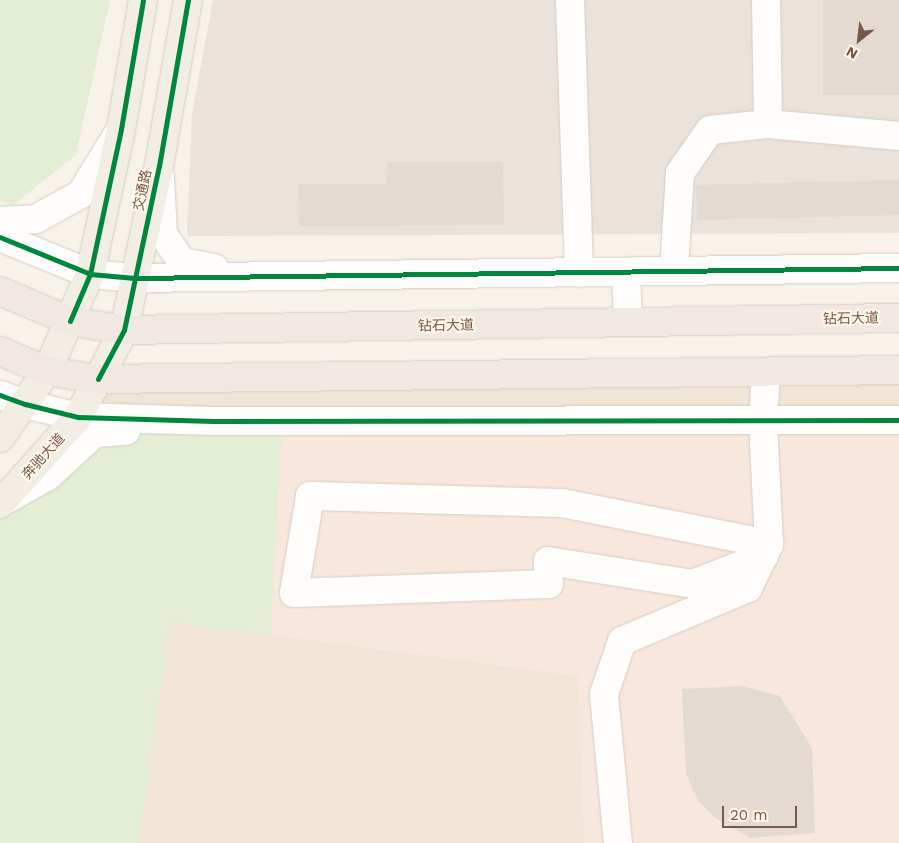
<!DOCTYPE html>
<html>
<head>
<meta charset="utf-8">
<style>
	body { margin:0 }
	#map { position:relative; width:899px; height:843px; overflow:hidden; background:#f7f2ea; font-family:"Work Sans","Noto Sans SC",sans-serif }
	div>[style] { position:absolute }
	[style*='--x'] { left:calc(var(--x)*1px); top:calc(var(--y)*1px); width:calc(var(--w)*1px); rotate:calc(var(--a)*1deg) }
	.residential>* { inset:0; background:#f0e5d7 }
	.commercial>* { inset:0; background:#f7e7dd }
	.industrial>* { inset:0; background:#eae2db }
	.green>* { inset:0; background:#e3eed4 }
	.building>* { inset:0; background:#e4dad1 }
	.roads { filter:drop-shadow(0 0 1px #d6cec6) drop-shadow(0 0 1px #d6cec6) }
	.minor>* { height:28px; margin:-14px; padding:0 14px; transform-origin:14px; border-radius:14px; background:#fefdfc }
	.major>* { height:28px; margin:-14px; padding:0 14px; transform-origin:14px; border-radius:14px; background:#f2ede5 }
	.highway>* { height:28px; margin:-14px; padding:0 14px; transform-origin:14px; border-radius:14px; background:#f1e8e4 }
	.cycleway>* { height:5px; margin:-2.5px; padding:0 2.5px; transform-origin:2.5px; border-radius:2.5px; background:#00873e }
	span { translate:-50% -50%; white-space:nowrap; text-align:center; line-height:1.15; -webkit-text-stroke:4px #fff7eb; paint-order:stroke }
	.street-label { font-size:14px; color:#765949 }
	.north { position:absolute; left:834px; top:15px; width:50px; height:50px; -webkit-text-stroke:4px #fff7eb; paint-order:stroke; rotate:209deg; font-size:14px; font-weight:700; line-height:20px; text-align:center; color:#765949 }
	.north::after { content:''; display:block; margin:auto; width:18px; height:22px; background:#765949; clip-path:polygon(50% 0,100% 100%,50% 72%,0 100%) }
	.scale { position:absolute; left:722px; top:806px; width:75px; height:22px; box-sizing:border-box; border:2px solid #765949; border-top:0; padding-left:6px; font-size:15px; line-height:18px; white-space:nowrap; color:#765949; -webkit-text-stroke:4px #fff7eb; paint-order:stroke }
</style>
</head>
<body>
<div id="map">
	<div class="residential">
		<div style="clip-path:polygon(899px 370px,899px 843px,0 843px,98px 379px)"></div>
	</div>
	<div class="commercial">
		<div style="clip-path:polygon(899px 420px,899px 843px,584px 843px,578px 676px,270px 635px,282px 422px)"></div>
	</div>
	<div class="industrial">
		<div style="clip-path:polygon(213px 0,899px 0,899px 233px,187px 236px,192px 114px)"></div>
	</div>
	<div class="green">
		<div style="clip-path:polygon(0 0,110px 0,76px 155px,12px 206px,0 200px)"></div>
		<div style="clip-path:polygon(282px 422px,270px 635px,170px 622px,139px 843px,0 843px,0 504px,95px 433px)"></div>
	</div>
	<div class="building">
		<div style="clip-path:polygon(823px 0,899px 0,899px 95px,823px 95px)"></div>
		<div style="clip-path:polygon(387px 162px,503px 162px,504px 225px,299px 226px,298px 184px,386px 184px)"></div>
		<div style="clip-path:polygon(899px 180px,899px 215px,697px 220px,696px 185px)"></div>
		<div style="clip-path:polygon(743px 686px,780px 696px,812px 748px,815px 833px,750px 838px,717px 819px,698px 801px,686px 774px,682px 689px)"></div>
	</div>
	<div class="roads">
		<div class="minor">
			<div style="--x:570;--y:0;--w:273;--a:88.1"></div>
			<div style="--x:768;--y:124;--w:132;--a:5.2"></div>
			<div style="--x:160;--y:178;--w:56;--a:86.9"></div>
			<div style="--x:163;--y:234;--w:34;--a:56"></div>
			<div style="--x:182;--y:262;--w:33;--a:11"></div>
			<div style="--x:0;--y:221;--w:36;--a:-3"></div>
			<div style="--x:36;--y:219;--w:51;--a:-29.1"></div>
			<div style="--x:81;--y:194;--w:73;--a:-58.5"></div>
			<div style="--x:0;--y:237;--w:97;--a:22.3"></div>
			<div style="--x:90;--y:274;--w:45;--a:5.1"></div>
			<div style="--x:135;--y:278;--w:764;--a:-0.75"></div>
			<div style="--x:674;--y:271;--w:98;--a:-86.5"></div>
			<div style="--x:680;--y:173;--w:52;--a:-55.1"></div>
			<div style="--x:710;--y:130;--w:58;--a:-5.9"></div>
			<div style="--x:768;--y:124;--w:124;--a:-90.9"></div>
			<div style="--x:626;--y:272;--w:50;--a:87.7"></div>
			<div style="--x:0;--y:395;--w:27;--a:20"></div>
			<div style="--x:25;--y:404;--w:55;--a:13.8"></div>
			<div style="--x:78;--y:417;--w:135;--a:1.7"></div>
			<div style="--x:213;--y:421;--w:686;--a:-0.08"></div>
			<div style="--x:7;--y:499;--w:47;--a:-29.3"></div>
			<div style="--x:48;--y:476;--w:64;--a:-42.5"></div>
			<div style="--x:95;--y:433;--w:31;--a:-4"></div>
			<div style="--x:764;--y:556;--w:76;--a:158.5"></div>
			<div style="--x:693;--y:584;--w:147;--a:-171"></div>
			<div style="--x:548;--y:561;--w:23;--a:88"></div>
			<div style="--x:549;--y:584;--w:255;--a:178"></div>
			<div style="--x:294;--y:593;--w:98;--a:-80.6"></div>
			<div style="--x:310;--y:496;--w:252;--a:1.6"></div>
			<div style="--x:562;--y:503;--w:211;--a:11.2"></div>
			<div style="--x:618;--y:843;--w:150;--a:-95.4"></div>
			<div style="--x:604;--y:694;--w:56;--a:-71.2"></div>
			<div style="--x:622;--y:641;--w:137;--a:-22.8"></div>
			<div style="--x:748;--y:588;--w:49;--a:-64.5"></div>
			<div style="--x:769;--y:544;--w:123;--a:-92.8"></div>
			<div style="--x:763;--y:421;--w:49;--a:-86.5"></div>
		</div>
		<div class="major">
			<div style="--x:0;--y:438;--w:82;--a:-55"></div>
			<div style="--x:47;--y:371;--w:106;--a:-66.1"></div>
			<div style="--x:90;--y:274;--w:148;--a:-77.9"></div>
			<div style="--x:121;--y:129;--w:131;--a:-80.3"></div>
			<div style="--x:0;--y:504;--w:117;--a:-48.1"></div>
			<div style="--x:78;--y:417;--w:98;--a:-62.1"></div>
			<div style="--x:124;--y:330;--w:168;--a:-78"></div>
			<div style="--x:159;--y:166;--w:169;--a:-80.1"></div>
		</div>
		<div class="highway">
			<div style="--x:0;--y:291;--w:76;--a:23.2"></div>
			<div style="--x:70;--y:321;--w:55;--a:9.5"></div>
			<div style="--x:124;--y:330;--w:775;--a:-0.89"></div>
			<div style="--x:0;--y:351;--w:51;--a:23.1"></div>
			<div style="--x:47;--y:371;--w:52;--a:8.9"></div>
			<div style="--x:98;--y:379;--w:801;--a:-0.64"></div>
		</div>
	</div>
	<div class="cycleway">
		<div style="--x:0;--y:237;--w:97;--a:22.3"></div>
		<div style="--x:90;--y:274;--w:45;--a:5.1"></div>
		<div style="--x:135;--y:278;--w:764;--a:-0.75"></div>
		<div style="--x:70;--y:321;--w:51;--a:-66.9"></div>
		<div style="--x:90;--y:274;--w:148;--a:-77.9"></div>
		<div style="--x:121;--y:129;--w:131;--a:-80.3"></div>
		<div style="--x:98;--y:379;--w:55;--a:-62"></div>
		<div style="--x:124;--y:330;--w:168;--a:-78"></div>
		<div style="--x:159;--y:166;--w:169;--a:-80.1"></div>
		<div style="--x:0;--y:395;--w:27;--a:20"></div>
		<div style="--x:25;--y:404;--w:55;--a:13.8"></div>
		<div style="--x:78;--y:417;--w:135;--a:1.7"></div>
		<div style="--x:213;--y:421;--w:686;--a:-0.08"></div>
	</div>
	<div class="street-label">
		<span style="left:142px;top:190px;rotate:-78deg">交通路</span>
		<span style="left:851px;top:318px;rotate:-1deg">钻石大道</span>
		<span style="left:446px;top:325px;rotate:-1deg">钻石大道</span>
		<span style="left:43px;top:456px;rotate:-48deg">奔驰大道</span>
	</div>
	<div class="north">N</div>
	<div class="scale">20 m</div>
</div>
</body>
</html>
